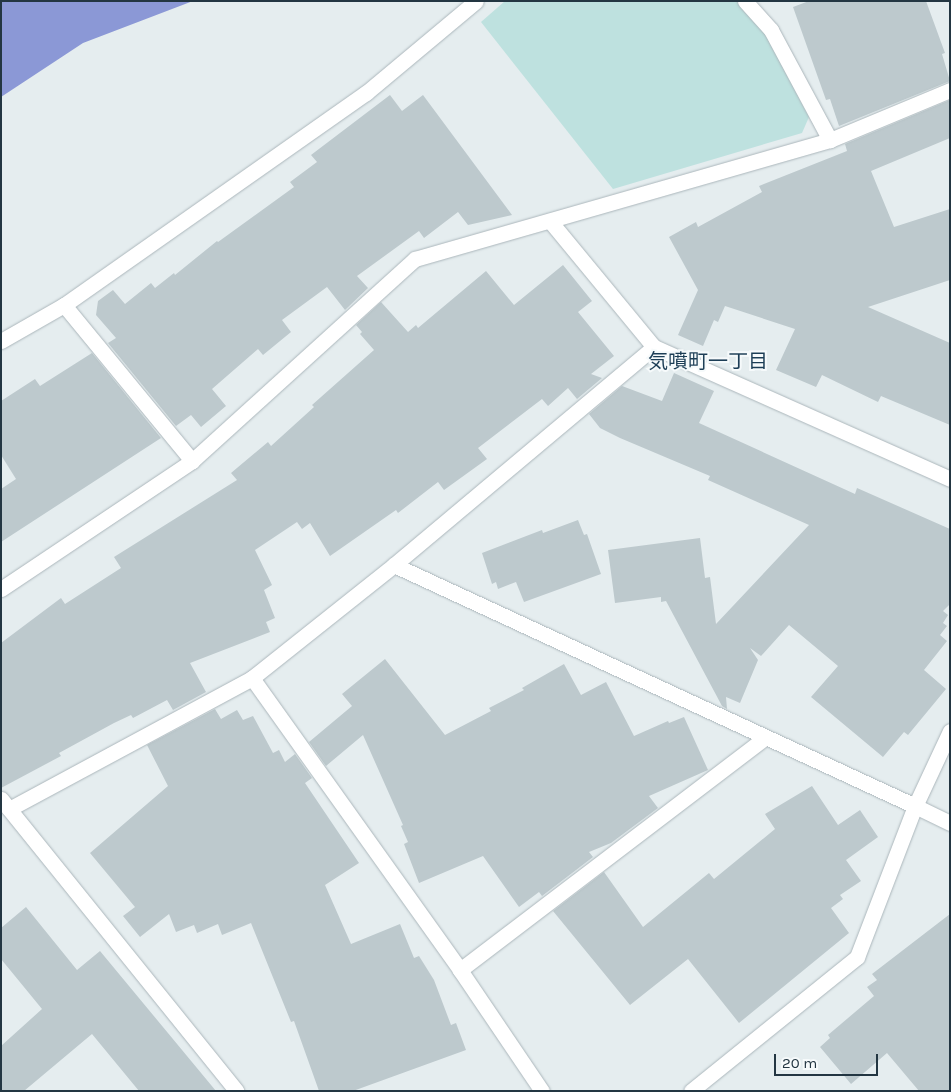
<!DOCTYPE html>
<html>
<head>
<meta charset="utf-8">
<style>
	body { margin:0 }
	#map { position:relative; width:951px; height:1092px; overflow:hidden; background:#e5edef; font-family:Karla,"Noto Sans JP",sans-serif }
	div>[style] { position:absolute }
	[style*='--x'] { left:calc(var(--x)*1px); top:calc(var(--y)*1px); width:calc(var(--w)*1px); rotate:calc(var(--a)*1deg) }
	.green>* { inset:0; background:#bee1df }
	.water>* { inset:0; background:#8b98d6 }
	.building>* { inset:0; background:#bdc9cd }
	.roads { filter:drop-shadow(0 0 1px #abb6bb) drop-shadow(0 0 1px #abb6bb) }
	.street>* { height:15px; margin:-7.5px; padding:0 7.5px; transform-origin:7.5px; border-radius:7.5px; background:#fff }
	.secondary>* { height:15px; margin:-7.5px; padding:0 7.5px; transform-origin:7.5px; border-radius:7.5px; background:#fff }
	span { translate:-50% -50%; white-space:nowrap; text-align:center; line-height:1.15; -webkit-text-stroke:4px #f6fafb; paint-order:stroke }
	.neighbourhood-label { font-size:20px; color:#1d3e56 }
	.frame { position:absolute; inset:0; border:2px solid #233642; pointer-events:none }
	.scale { position:absolute; left:774px; top:1054px; width:104px; height:22px; box-sizing:border-box; border:2px solid #233642; border-top:0; padding-left:6px; font-size:15px; line-height:18px; white-space:nowrap; color:#233642; -webkit-text-stroke:4px #f6fafb; paint-order:stroke }
</style>
</head>
<body>
<div id="map">
	<div class="green">
		<div style="clip-path:polygon(505px 1px,740px 1px,756px 17px,809px 117px,802px 133px,613px 189px,481px 22px)"></div>
	</div>
	<div class="water">
		<div style="clip-path:polygon(1px 1px,193px 1px,83px 43px,1px 97px)"></div>
	</div>
	<div class="building">
		<div style="clip-path:polygon(809px 1px,926px 1px,945px 53px,942px 54px,950px 81px,839px 126px,830px 99px,826px 100px,793px 7px)"></div>
		<div style="clip-path:polygon(390px 95px,402px 111px,423px 95px,512px 215px,468px 225px,458px 212px,424px 238px,419px 231px,357px 276px,368px 288px,345px 310px,327px 287px,282px 320px,291px 332px,263px 355px,258px 349px,212px 389px,226px 406px,201px 427px,191px 415px,176px 426px,108px 343px,116px 338px,96px 315px,98px 301px,113px 290px,125px 304px,151px 283px,155px 288px,174px 273px,175px 275px,217px 241px,218px 242px,294px 187px,290px 182px,317px 162px,311px 155px)"></div>
		<div style="clip-path:polygon(950px 100px,950px 138px,871px 171px,894px 227px,950px 209px,950px 280px,868px 307px,950px 343px,950px 425px,881px 396px,878px 402px,822px 375px,816px 387px,776px 370px,795px 329px,725px 306px,718px 322px,714px 320px,703px 346px,678px 335px,698px 290px,669px 237px,696px 222px,698px 227px,762px 192px,759px 186px,847px 151px,845px 144px)"></div>
		<div style="clip-path:polygon(563px 265px,592px 301px,578px 312px,614px 356px,591px 374px,602px 378px,577px 399px,568px 388px,548px 406px,542px 399px,478px 448px,487px 459px,444px 490px,438px 482px,398px 513px,396px 510px,330px 556px,310px 523px,302px 529px,297px 522px,255px 550px,272px 585px,264px 590px,275px 618px,266px 622px,270px 632px,190px 663px,206px 692px,173px 710px,167px 700px,133px 718px,131px 715px,114px 723px,59px 753px,61px 756px,1px 788px,1px 643px,61px 598px,65px 604px,121px 568px,114px 557px,237px 480px,231px 473px,268px 442px,271px 446px,314px 407px,312px 405px,374px 350px,360px 334px,362px 332px,356px 325px,381px 302px,408px 332px,416px 325px,418px 328px,486px 271px,514px 305px)"></div>
		<div style="clip-path:polygon(92px 353px,161px 438px,1px 542px,1px 489px,16px 479px,1px 455px,1px 401px,35px 379px,40px 386px)"></div>
		<div style="clip-path:polygon(674px 373px,714px 391px,699px 423px,855px 494px,857px 488px,950px 529px,950px 604px,943px 611px,948px 615px,943px 623px,947px 626px,940px 635px,947px 641px,924px 670px,946px 689px,908px 735px,904px 732px,883px 757px,811px 697px,838px 666px,789px 625px,761px 656px,750px 648px,758px 660px,740px 703px,726px 697px,727px 709px,722px 706px,666px 601px,661px 602px,661px 597px,615px 603px,608px 550px,700px 538px,705px 578px,710px 577px,716px 624px,809px 525px,708px 480px,710px 476px,620px 438px,600px 428px,589px 414px,622px 386px,662px 401px)"></div>
		<div style="clip-path:polygon(578px 520px,584px 535px,587px 534px,601px 574px,524px 602px,516px 582px,498px 589px,496px 582px,492px 584px,482px 553px,542px 530px,543px 533px)"></div>
		<div style="clip-path:polygon(385px 659px,445px 735px,491px 711px,489px 708px,524px 690px,522px 688px,564px 664px,581px 695px,606px 682px,634px 736px,668px 721px,669px 723px,684px 717px,708px 770px,649px 796px,658px 808px,611px 843px,589px 852px,593px 857px,542px 896px,539px 892px,519px 907px,483px 856px,419px 883px,404px 844px,408px 842px,401px 826px,403px 825px,363px 735px,326px 766px,309px 742px,352px 706px,342px 694px)"></div>
		<div style="clip-path:polygon(215px 709px,221px 719px,237px 710px,243px 720px,253px 716px,273px 753px,279px 750px,285px 762px,295px 754px,312px 778px,305px 783px,359px 863px,325px 885px,351px 944px,400px 924px,414px 958px,419px 956px,434px 980px,451px 1025px,456px 1023px,466px 1050px,353px 1091px,319px 1091px,294px 1021px,291px 1022px,251px 923px,222px 935px,218px 924px,197px 933px,194px 925px,176px 932px,169px 914px,140px 937px,123px 916px,135px 907px,90px 853px,168px 786px,147px 745px)"></div>
		<div style="clip-path:polygon(812px 786px,838px 825px,860px 810px,878px 837px,846px 860px,861px 881px,840px 895px,843px 899px,831px 908px,849px 933px,739px 1023px,688px 959px,630px 1005px,553px 911px,604px 872px,643px 927px,709px 873px,714px 879px,775px 829px,765px 814px)"></div>
		<div style="clip-path:polygon(26px 907px,77px 970px,100px 951px,216px 1091px,139px 1091px,92px 1034px,24px 1091px,1px 1091px,1px 1046px,42px 1009px,1px 959px,1px 928px)"></div>
		<div style="clip-path:polygon(950px 914px,950px 1091px,919px 1091px,887px 1053px,851px 1084px,820px 1047px,830px 1038px,828px 1035px,874px 996px,867px 987px,877px 980px,872px 974px)"></div>
	</div>
	<div class="roads">
		<div class="street">
			<div style="--x:745;--y:1;--w:39;--a:48"></div>
			<div style="--x:771;--y:30;--w:125;--a:61.8"></div>
			<div style="--x:550;--y:221;--w:163;--a:50.5"></div>
			<div style="--x:654;--y:347;--w:324;--a:24"></div>
			<div style="--x:64;--y:305;--w:202;--a:50.6"></div>
			<div style="--x:1;--y:341;--w:73;--a:-29.7"></div>
			<div style="--x:64;--y:305;--w:369;--a:-35.1"></div>
			<div style="--x:366;--y:93;--w:143;--a:-39.9"></div>
			<div style="--x:394;--y:565;--w:574;--a:24.82"></div>
			<div style="--x:915;--y:806;--w:162;--a:111"></div>
			<div style="--x:857;--y:957;--w:213;--a:141.1"></div>
			<div style="--x:1;--y:589;--w:230;--a:-33.8"></div>
			<div style="--x:192;--y:461;--w:301;--a:-42.2"></div>
			<div style="--x:415;--y:259;--w:432;--a:-16"></div>
			<div style="--x:830;--y:140;--w:130;--a:-22.6"></div>
			<div style="--x:252;--y:678;--w:359;--a:54.5"></div>
			<div style="--x:460;--y:970;--w:146;--a:55.9"></div>
			<div style="--x:1;--y:799;--w:375;--a:51.1"></div>
			<div style="--x:9;--y:809;--w:276;--a:-28.3"></div>
			<div style="--x:252;--y:678;--w:181;--a:-38.5"></div>
			<div style="--x:394;--y:565;--w:339;--a:-40"></div>
			<div style="--x:460;--y:970;--w:383;--a:-37.3"></div>
		</div>
		<div class="secondary">
			<div style="--x:950;--y:731;--w:83;--a:115"></div>
			<div style="--x:915;--y:806;--w:39;--a:26"></div>
		</div>
	</div>
	<div class="neighbourhood-label">
		<span style="left:708px;top:361px">気噴町一丁目</span>
	</div>
	<div class="frame"></div>
	<div class="scale">20 m</div>
</div>
</body>
</html>
